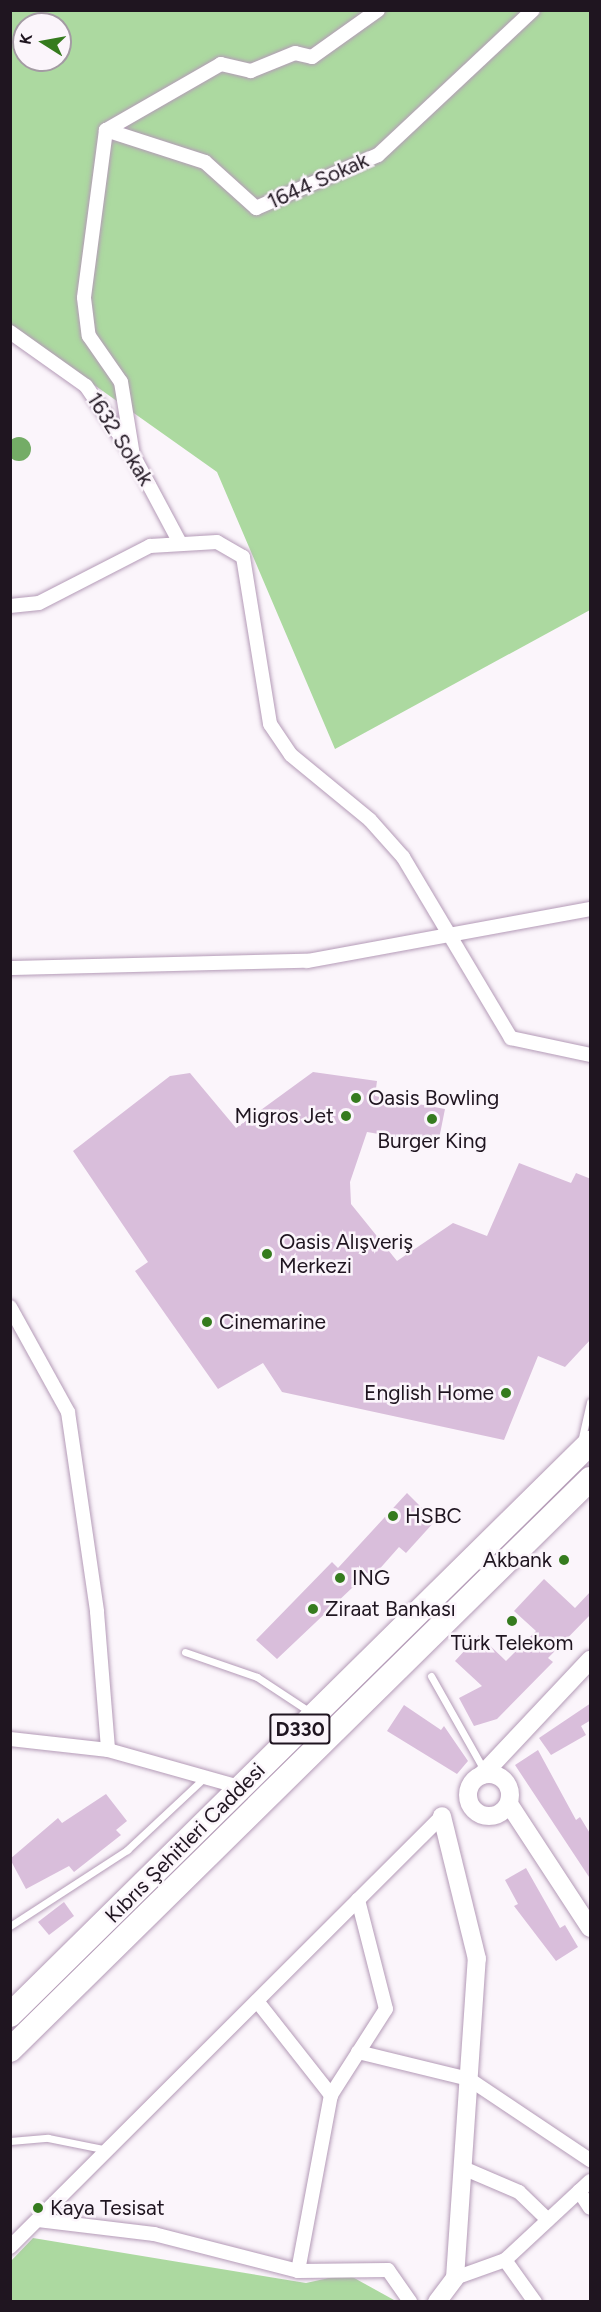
<!DOCTYPE html>
<html>
<head>
<meta charset="utf-8">
<style>
	body { margin:0 }
	#map { position:relative; width:601px; height:2312px; overflow:hidden; background:#fbf5fb; font-family:Figtree,sans-serif }
	div>[style] { position:absolute }
	[style*='--x'] { left:calc(var(--x)*1px); top:calc(var(--y)*1px); width:calc(var(--w)*1px); rotate:calc(var(--a)*1deg) }
	.green>* { inset:0; background:#acd9a0 }
	.water>* { inset:0; background:#74ac66 }
	.round { border-radius:50% }
	.building>* { inset:0; background:#d9bedb }
	.roads { filter:drop-shadow(0 0 2px #b49bb7) drop-shadow(0 0 2px #b49bb7) }
	.service>* { height:7px; margin:-3.5px; padding:0 3.5px; transform-origin:3.5px; border-radius:3.5px; background:#fff }
	.minor>* { height:14px; margin:-7px; padding:0 7px; transform-origin:7px; border-radius:7px; background:#fff }
	.tertiary>* { height:18px; margin:-9px; padding:0 9px; transform-origin:9px; border-radius:9px; background:#fff }
	.tertiary>.ring { margin:-9px; padding:0; box-sizing:content-box; background:none; border:18px solid #fff; border-radius:50% }
	.trunk>* { height:24px; margin:-12px; padding:0 12px; transform-origin:12px; border-radius:12px; background:#fff }
	.dots>* { width:16px; height:16px; translate:-50% -50%; box-sizing:border-box; border:3px solid #fbf5fb; border-radius:50% }
	span { translate:-50% -50%; white-space:nowrap; text-align:center; line-height:1.15; -webkit-text-stroke:5px #fbf5fb; paint-order:stroke }
	.shield-label span { padding:2px 4px; background:#fbf5fb; border:2px solid; border-radius:4px; -webkit-text-stroke-width:0 }
	.shield-label { font-size:20px; color:#1f1520; font-weight:700 }
	.street-label { font-size:21px; color:#1f1520 }
	.poi-label { font-size:21px; color:#1f1520 }
	.left { translate:0 -50%; text-align:left }
	.right { translate:-100% -50%; text-align:right }
	.frame { position:absolute; inset:0; border:12px solid #1f1520; pointer-events:none }
	.north { position:absolute; left:12px; top:12px; width:60px; height:60px; box-sizing:border-box; background:#fbf5fb; border:2px solid #a39ba3; border-radius:50%; rotate:281deg; font-size:16px; font-weight:700; line-height:24px; text-align:center; color:#1f1520 }
	.north::after { content:''; display:block; margin:auto; width:21px; height:27px; background:#357b1e; clip-path:polygon(50% 0,100% 100%,50% 72%,0 100%) }
</style>
</head>
<body>
<div id="map">
	<div class="green">
		<div style="clip-path:polygon(evenodd,11px 11px,590px 11px,590px 610px,335px 749px,217px 472px,11px 326px,11px 11px,24px 24px,60px 24px,60px 60px,24px 60px,24px 24px)"></div>
		<div style="clip-path:polygon(33px 2238px,306px 2283px,347px 2274px,394px 2300px,11px 2301px,10px 2262px)"></div>
	</div>
	<div class="water">
		<div class="round" style="left:7px;top:437px;width:24px;height:24px"></div>
	</div>
	<div class="building">
		<div style="clip-path:polygon(313px 1072px,377px 1081px,375px 1096px,445px 1109px,438px 1144px,367px 1132px,350px 1182px,351px 1204px,397px 1261px,453px 1223px,487px 1236px,519px 1163px,571px 1183px,576px 1173px,591px 1179px,591px 1339px,565px 1367px,538px 1356px,504px 1440px,282px 1392px,263px 1363px,218px 1389px,135px 1271px,148px 1262px,73px 1151px,170px 1076px,190px 1073px,236px 1128px)"></div>
		<div style="clip-path:polygon(407px 1493px,435px 1521px,406px 1553px,399px 1547px,376px 1573px,372px 1569px,277px 1659px,256px 1640px,332px 1562px,338px 1568px)"></div>
		<div style="clip-path:polygon(544px 1579px,575px 1608px,591px 1591px,591px 1614px,548px 1658px,553px 1662px,497px 1719px,474px 1726px,459px 1698px,482px 1686px,455px 1661px,479px 1635px,506px 1661px,536px 1631px,514px 1611px)"></div>
		<div style="clip-path:polygon(591px 1703px,591px 1720px,581px 1726px,586px 1735px,551px 1755px,539px 1738px)"></div>
		<div style="clip-path:polygon(404px 1705px,441px 1730px,444px 1726px,468px 1761px,457px 1774px,387px 1731px)"></div>
		<div style="clip-path:polygon(538px 1750px,576px 1820px,580px 1817px,591px 1835px,591px 1880px,515px 1765px)"></div>
		<div style="clip-path:polygon(106px 1794px,127px 1821px,116px 1830px,121px 1835px,74px 1872px,69px 1866px,26px 1889px,10px 1859px,58px 1818px,62px 1823px)"></div>
		<div style="clip-path:polygon(526px 1868px,560px 1928px,565px 1925px,578px 1947px,556px 1961px,514px 1906px,518px 1904px,505px 1880px)"></div>
		<div style="clip-path:polygon(64px 1902px,74px 1916px,49px 1935px,38px 1922px)"></div>
	</div>
	<div class="roads">
		<div class="service">
			<div style="--x:581;--y:1442;--w:41;--a:-77.3"></div>
			<div style="--x:185;--y:1652;--w:76;--a:19.1"></div>
			<div style="--x:257;--y:1677;--w:64;--a:33.4"></div>
			<div style="--x:431;--y:1676;--w:108;--a:60.6"></div>
			<div style="--x:10;--y:1926;--w:140;--a:-33"></div>
			<div style="--x:127;--y:1850;--w:107;--a:-43.1"></div>
			<div style="--x:10;--y:2141;--w:38;--a:-5"></div>
			<div style="--x:48;--y:2138;--w:61;--a:11.3"></div>
		</div>
		<div class="minor">
			<div style="--x:378;--y:10;--w:81;--a:144.5"></div>
			<div style="--x:312;--y:57;--w:17;--a:-167"></div>
			<div style="--x:295;--y:53;--w:48;--a:157.8"></div>
			<div style="--x:251;--y:71;--w:31;--a:-167"></div>
			<div style="--x:221;--y:64;--w:133;--a:150.1"></div>
			<div style="--x:106;--y:130;--w:104;--a:17.9"></div>
			<div style="--x:205;--y:162;--w:69;--a:42"></div>
			<div style="--x:256;--y:208;--w:133;--a:-23.5"></div>
			<div style="--x:378;--y:155;--w:212;--a:-43.1"></div>
			<div style="--x:106;--y:130;--w:169;--a:97.5"></div>
			<div style="--x:84;--y:298;--w:38;--a:83"></div>
			<div style="--x:89;--y:336;--w:56;--a:55.2"></div>
			<div style="--x:121;--y:382;--w:74;--a:80.7"></div>
			<div style="--x:10;--y:332;--w:93;--a:35.4"></div>
			<div style="--x:86;--y:386;--w:83;--a:55.7"></div>
			<div style="--x:133;--y:455;--w:100;--a:61.9"></div>
			<div style="--x:10;--y:606;--w:29;--a:-6"></div>
			<div style="--x:39;--y:603;--w:125;--a:-27.2"></div>
			<div style="--x:150;--y:546;--w:67;--a:-3.4"></div>
			<div style="--x:217;--y:542;--w:30;--a:30"></div>
			<div style="--x:243;--y:557;--w:169;--a:80.8"></div>
			<div style="--x:270;--y:724;--w:37;--a:56"></div>
			<div style="--x:291;--y:755;--w:102;--a:39.4"></div>
			<div style="--x:370;--y:820;--w:50;--a:48.3"></div>
			<div style="--x:403;--y:857;--w:211;--a:59.2"></div>
			<div style="--x:511;--y:1038;--w:81;--a:12.1"></div>
			<div style="--x:10;--y:968;--w:297;--a:-1.4"></div>
			<div style="--x:307;--y:961;--w:288;--a:-10.4"></div>
			<div style="--x:10;--y:1307;--w:120;--a:61.1"></div>
			<div style="--x:68;--y:1412;--w:202;--a:81.7"></div>
			<div style="--x:97;--y:1612;--w:138;--a:85.4"></div>
			<div style="--x:10;--y:1739;--w:99;--a:6.4"></div>
			<div style="--x:108;--y:1750;--w:140;--a:15.7"></div>
			<div style="--x:257;--y:2001;--w:120;--a:51.8"></div>
			<div style="--x:358;--y:2052;--w:114;--a:13.7"></div>
			<div style="--x:469;--y:2079;--w:146;--a:33.8"></div>
			<div style="--x:463;--y:2168;--w:61;--a:23.2"></div>
			<div style="--x:519;--y:2192;--w:40;--a:44"></div>
			<div style="--x:579;--y:2191;--w:20;--a:57"></div>
			<div style="--x:38;--y:2220;--w:117;--a:6.9"></div>
			<div style="--x:154;--y:2234;--w:149;--a:14.4"></div>
			<div style="--x:298;--y:2271;--w:90;--a:-0.6"></div>
			<div style="--x:388;--y:2270;--w:39;--a:55"></div>
			<div style="--x:10;--y:2247;--w:610;--a:-44.93"></div>
			<div style="--x:505;--y:2260;--w:52;--a:54.5"></div>
			<div style="--x:298;--y:2271;--w:179;--a:-79.4"></div>
			<div style="--x:331;--y:2095;--w:102;--a:-57.4"></div>
			<div style="--x:386;--y:2009;--w:113;--a:-104.4"></div>
			<div style="--x:455;--y:2278;--w:53;--a:-19.8"></div>
			<div style="--x:505;--y:2260;--w:116;--a:-42.9"></div>
		</div>
		<div class="tertiary">
			<div class="ring" style="left:468px;top:1774px;width:24px;height:24px"></div>
			<div style="--x:482;--y:1775;--w:158;--a:-46.8"></div>
			<div style="--x:509;--y:1804;--w:148;--a:56.8"></div>
			<div style="--x:437;--y:2302;--w:30;--a:-53"></div>
			<div style="--x:455;--y:2278;--w:320;--a:-86.1"></div>
			<div style="--x:477;--y:1959;--w:147;--a:-103.8"></div>
		</div>
		<div class="trunk">
			<div style="--x:10;--y:2015;--w:815;--a:-44.6"></div>
			<div style="--x:10;--y:2050;--w:814;--a:-44.55"></div>
		</div>
	</div>
	<div class="dots">
		<div style="left:356px;top:1098px;background:#357b1e"></div>
		<div style="left:346px;top:1116px;background:#357b1e"></div>
		<div style="left:432px;top:1119px;background:#357b1e"></div>
		<div style="left:267px;top:1254px;background:#357b1e"></div>
		<div style="left:207px;top:1322px;background:#357b1e"></div>
		<div style="left:506px;top:1393px;background:#357b1e"></div>
		<div style="left:393px;top:1516px;background:#357b1e"></div>
		<div style="left:564px;top:1560px;background:#357b1e"></div>
		<div style="left:340px;top:1578px;background:#357b1e"></div>
		<div style="left:313px;top:1609px;background:#357b1e"></div>
		<div style="left:512px;top:1621px;background:#357b1e"></div>
		<div style="left:38px;top:2208px;background:#357b1e"></div>
	</div>
	<div class="shield-label">
		<span style="left:300px;top:1729px">D330</span>
	</div>
	<div class="street-label">
		<span style="left:318px;top:181px;rotate:-24deg">1644 Sokak</span>
		<span style="left:120px;top:439px;rotate:58deg">1632 Sokak</span>
		<span style="left:185px;top:1843px;rotate:-45deg">Kıbrıs Şehitleri Caddesi</span>
	</div>
	<div class="poi-label">
		<span class="left" style="left:368px;top:1098px">Oasis Bowling</span>
		<span class="right" style="left:334px;top:1116px">Migros Jet</span>
		<span style="left:432px;top:1141px">Burger King</span>
		<span class="left" style="left:279px;top:1254px">Oasis Alışveriş<br>Merkezi</span>
		<span class="left" style="left:219px;top:1322px">Cinemarine</span>
		<span class="right" style="left:494px;top:1393px">English Home</span>
		<span class="left" style="left:405px;top:1516px">HSBC</span>
		<span class="right" style="left:552px;top:1560px">Akbank</span>
		<span class="left" style="left:352px;top:1578px">ING</span>
		<span class="left" style="left:325px;top:1609px">Ziraat Bankası</span>
		<span style="left:512px;top:1643px">Türk Telekom</span>
		<span class="left" style="left:50px;top:2208px">Kaya Tesisat</span>
	</div>
	<div class="frame"></div>
	<div class="north">K</div>
</div>
</body>
</html>
